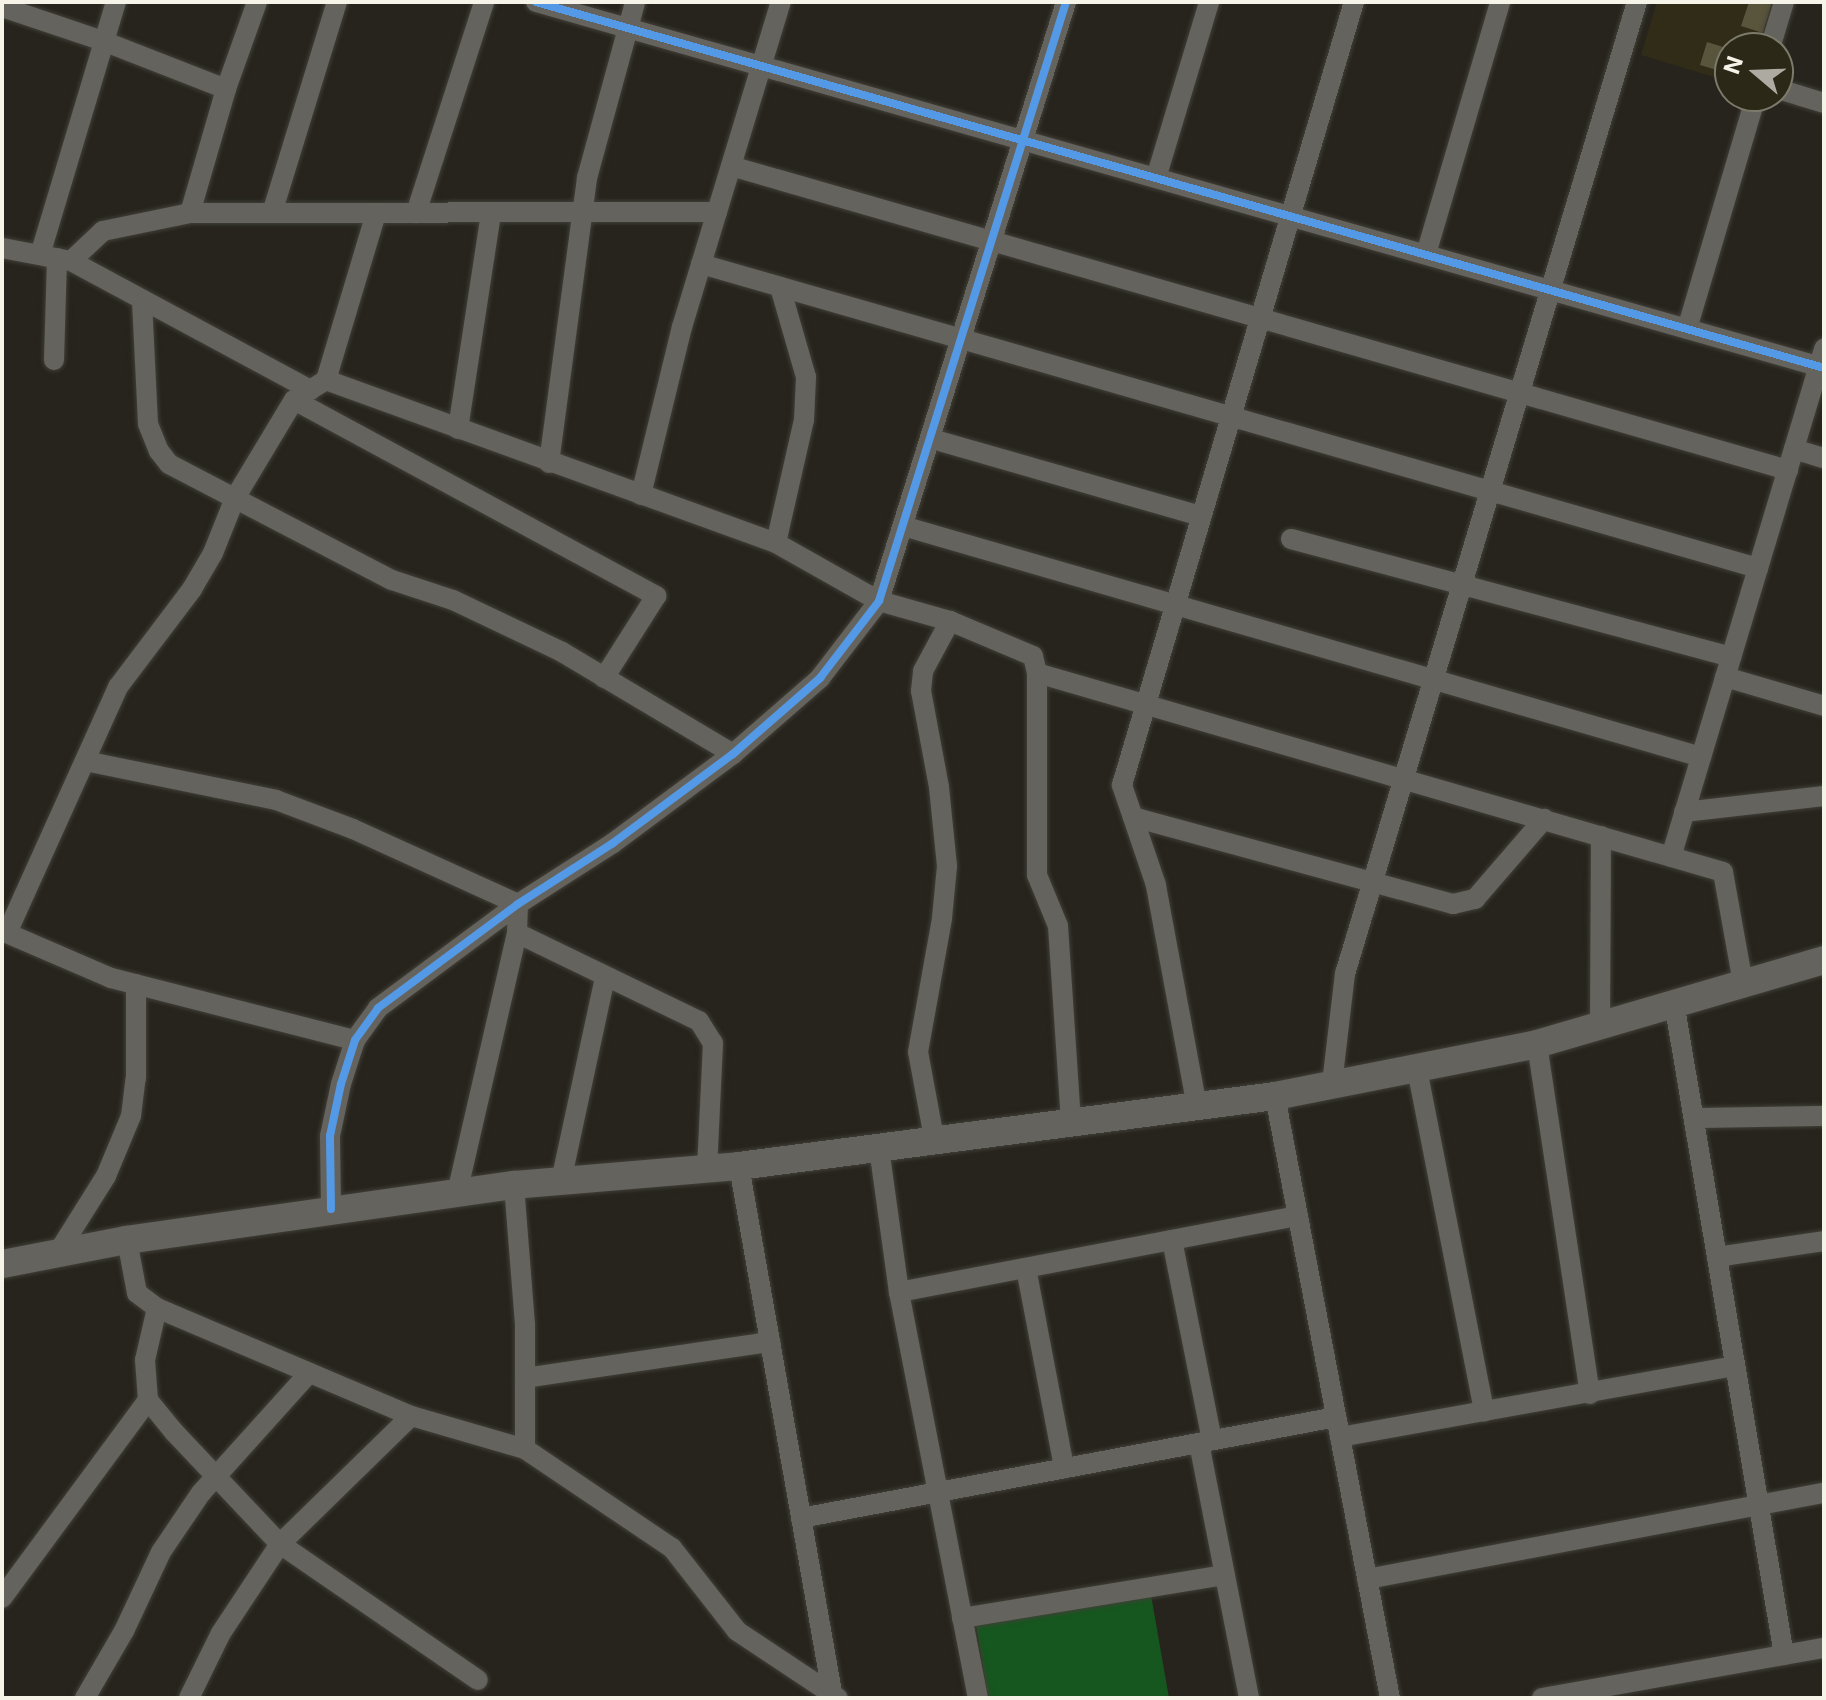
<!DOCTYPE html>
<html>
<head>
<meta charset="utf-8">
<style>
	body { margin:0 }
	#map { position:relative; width:1826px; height:1700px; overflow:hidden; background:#26241c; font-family:Inter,sans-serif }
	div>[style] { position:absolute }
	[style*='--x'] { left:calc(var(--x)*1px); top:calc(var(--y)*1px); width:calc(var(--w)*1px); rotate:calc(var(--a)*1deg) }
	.built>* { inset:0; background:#302c17 }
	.green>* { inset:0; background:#16571f }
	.building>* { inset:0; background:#59543c }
	.roads { filter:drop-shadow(0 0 2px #413f38) drop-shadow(0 0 2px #413f38) }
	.street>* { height:20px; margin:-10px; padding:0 10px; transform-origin:10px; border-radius:10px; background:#65635d }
	.secondary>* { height:28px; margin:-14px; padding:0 14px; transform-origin:14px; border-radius:14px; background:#65635d }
	.cycleway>* { height:8px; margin:-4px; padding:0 4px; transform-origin:4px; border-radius:4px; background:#5399e6 }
	span { translate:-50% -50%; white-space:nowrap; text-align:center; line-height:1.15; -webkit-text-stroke:8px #2b2817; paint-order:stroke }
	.frame { position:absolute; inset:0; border:4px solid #f6f4e9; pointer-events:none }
	.north { position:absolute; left:1714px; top:32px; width:80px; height:80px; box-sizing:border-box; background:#2b2817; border:2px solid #7c7a6b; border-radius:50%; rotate:289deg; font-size:22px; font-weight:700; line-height:32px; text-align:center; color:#f6f4e9 }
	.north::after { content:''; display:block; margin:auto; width:28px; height:36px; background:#adaba1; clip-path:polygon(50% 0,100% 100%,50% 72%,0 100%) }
</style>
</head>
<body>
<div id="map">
	<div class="built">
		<div style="clip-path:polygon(1657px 2px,1777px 2px,1763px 48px,1730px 48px,1730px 82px,1641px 55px)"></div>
	</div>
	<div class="green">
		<div style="clip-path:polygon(1151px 1595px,1169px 1698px,988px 1698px,976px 1625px)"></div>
	</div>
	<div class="building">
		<div style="clip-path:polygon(1749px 2px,1772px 2px,1763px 33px,1741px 26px)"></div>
		<div style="clip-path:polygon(1707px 42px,1730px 49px,1730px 74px,1700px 65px)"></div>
	</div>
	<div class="roads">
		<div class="street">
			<div style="--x:536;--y:2;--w:1339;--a:15.86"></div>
			<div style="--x:2;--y:7;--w:107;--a:18.6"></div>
			<div style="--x:103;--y:41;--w:132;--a:21.3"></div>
			<div style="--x:1770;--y:48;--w:48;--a:-73.1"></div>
			<div style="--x:1778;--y:89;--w:48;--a:16.9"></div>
			<div style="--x:731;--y:166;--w:1100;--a:16.05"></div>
			<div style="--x:1156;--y:178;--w:184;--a:-73.2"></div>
			<div style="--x:190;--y:213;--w:129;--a:-73.8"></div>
			<div style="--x:226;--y:89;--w:92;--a:-70.4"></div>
			<div style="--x:272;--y:213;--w:221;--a:-72.9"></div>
			<div style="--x:416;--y:213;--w:222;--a:-72.1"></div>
			<div style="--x:2;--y:248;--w:70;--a:10.7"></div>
			<div style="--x:71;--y:261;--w:272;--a:28.3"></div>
			<div style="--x:1426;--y:254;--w:263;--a:-73.6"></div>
			<div style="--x:40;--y:255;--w:264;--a:-73.3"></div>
			<div style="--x:71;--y:261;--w:44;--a:-43.2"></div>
			<div style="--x:103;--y:231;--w:89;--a:-11.7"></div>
			<div style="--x:190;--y:213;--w:527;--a:-0.11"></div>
			<div style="--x:701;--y:264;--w:1100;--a:16.05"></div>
			<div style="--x:142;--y:301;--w:123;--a:87.2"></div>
			<div style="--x:148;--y:424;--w:29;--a:68"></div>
			<div style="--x:159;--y:451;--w:16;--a:52"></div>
			<div style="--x:169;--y:464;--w:251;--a:27.5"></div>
			<div style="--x:392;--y:580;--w:64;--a:18.2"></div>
			<div style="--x:453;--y:600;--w:121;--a:25.5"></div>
			<div style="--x:562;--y:652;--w:199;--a:30.8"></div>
			<div style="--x:1687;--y:329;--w:243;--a:-73.5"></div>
			<div style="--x:54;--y:360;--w:102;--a:-88.3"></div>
			<div style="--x:326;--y:380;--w:479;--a:19.9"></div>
			<div style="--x:776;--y:543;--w:118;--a:29.4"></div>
			<div style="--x:879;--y:601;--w:74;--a:15.7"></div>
			<div style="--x:950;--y:621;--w:90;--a:22.9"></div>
			<div style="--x:1033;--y:656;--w:17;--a:77"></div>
			<div style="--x:1037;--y:673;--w:202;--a:90"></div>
			<div style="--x:1037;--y:875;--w:55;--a:67.6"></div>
			<div style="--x:1058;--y:926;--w:197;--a:86.2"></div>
			<div style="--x:294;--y:400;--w:412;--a:28.4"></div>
			<div style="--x:656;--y:596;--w:97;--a:122.4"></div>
			<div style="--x:458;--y:429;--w:219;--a:-81.3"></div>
			<div style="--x:932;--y:439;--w:280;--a:16"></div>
			<div style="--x:1794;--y:449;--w:31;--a:17"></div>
			<div style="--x:549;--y:463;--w:288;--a:-82.4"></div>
			<div style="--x:587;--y:178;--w:182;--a:-74.7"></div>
			<div style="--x:641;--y:495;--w:173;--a:-76.3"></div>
			<div style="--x:682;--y:327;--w:340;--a:-73.1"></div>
			<div style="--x:903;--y:526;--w:831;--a:16.14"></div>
			<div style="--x:1291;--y:539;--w:456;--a:15"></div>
			<div style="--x:776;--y:543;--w:126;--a:-77.2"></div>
			<div style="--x:804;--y:420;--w:43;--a:-87.3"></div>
			<div style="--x:806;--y:377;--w:94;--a:-106.1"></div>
			<div style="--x:1037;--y:673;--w:714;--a:16.18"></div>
			<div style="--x:1723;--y:872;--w:113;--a:79.8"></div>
			<div style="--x:1725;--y:677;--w:103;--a:16.3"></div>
			<div style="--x:85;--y:761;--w:195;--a:11.5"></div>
			<div style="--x:276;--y:800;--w:82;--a:20.6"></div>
			<div style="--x:353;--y:829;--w:181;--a:24.4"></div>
			<div style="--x:518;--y:904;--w:29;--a:92"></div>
			<div style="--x:517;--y:933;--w:267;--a:103"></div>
			<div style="--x:1684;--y:812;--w:141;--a:-6.5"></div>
			<div style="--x:1133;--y:817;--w:332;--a:15.2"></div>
			<div style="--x:1453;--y:904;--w:23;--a:-13"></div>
			<div style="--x:1475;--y:899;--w:106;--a:-49.2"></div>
			<div style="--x:1671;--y:857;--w:531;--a:-73.24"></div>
			<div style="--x:2;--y:931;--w:119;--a:23.3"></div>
			<div style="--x:111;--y:978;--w:252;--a:14.3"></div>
			<div style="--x:7;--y:933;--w:270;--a:-65.7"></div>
			<div style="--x:118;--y:687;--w:123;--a:-52.9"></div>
			<div style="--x:192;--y:589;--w:42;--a:-59.7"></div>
			<div style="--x:213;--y:553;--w:59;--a:-68.2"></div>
			<div style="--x:235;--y:498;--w:114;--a:-59"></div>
			<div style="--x:294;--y:400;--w:38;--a:-32"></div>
			<div style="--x:326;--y:380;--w:174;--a:-73.3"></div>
			<div style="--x:517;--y:933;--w:202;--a:25.8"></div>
			<div style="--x:699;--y:1021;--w:26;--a:58"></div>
			<div style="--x:713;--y:1043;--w:125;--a:92.7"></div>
			<div style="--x:1674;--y:1002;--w:662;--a:80.44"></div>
			<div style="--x:1600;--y:1025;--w:189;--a:-89.7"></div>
			<div style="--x:1537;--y:1044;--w:354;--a:81.4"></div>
			<div style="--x:1417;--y:1069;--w:349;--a:78.9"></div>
			<div style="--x:1332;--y:1084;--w:111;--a:-83.3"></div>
			<div style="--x:1345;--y:974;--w:1015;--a:-73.28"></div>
			<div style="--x:1275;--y:1096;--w:613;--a:79.19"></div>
			<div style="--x:1197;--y:1107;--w:226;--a:-100.5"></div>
			<div style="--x:1156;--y:885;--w:106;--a:-108.8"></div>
			<div style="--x:1122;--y:785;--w:817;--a:-73.5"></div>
			<div style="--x:1694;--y:1118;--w:130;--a:-0.9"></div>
			<div style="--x:934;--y:1138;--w:87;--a:-100.5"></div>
			<div style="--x:918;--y:1052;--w:136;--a:-79.8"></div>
			<div style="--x:942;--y:918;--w:52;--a:-84.5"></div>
			<div style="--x:947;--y:866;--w:79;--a:-95.8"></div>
			<div style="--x:939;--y:787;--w:98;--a:-100.6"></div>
			<div style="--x:921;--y:691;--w:20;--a:-84"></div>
			<div style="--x:923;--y:671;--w:57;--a:-61.6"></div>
			<div style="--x:879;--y:1148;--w:145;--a:82.1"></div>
			<div style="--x:899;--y:1292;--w:414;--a:79"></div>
			<div style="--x:739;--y:1166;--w:540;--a:79.98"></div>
			<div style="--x:561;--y:1181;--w:209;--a:-77.8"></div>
			<div style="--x:514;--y:1185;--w:139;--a:85.5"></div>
			<div style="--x:525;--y:1324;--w:125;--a:90"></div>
			<div style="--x:331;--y:1209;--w:73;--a:-90.8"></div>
			<div style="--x:330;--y:1136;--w:53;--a:-78.1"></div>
			<div style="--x:341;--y:1084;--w:46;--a:-72.3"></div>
			<div style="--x:355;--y:1040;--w:39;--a:-54"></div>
			<div style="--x:378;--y:1008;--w:174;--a:-36.6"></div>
			<div style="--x:518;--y:904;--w:113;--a:-32.7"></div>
			<div style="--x:613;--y:843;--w:149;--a:-36.6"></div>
			<div style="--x:733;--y:754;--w:116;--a:-41.1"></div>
			<div style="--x:820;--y:678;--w:97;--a:-52.5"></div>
			<div style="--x:879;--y:601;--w:628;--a:-72.66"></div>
			<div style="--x:127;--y:1240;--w:54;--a:79.3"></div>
			<div style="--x:137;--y:1293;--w:25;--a:37"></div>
			<div style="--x:157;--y:1308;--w:276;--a:23"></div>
			<div style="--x:411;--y:1416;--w:119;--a:16.1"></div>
			<div style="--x:525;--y:1449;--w:177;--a:34"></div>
			<div style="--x:672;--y:1548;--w:105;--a:51.9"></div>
			<div style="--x:737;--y:1631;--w:121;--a:33.6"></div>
			<div style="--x:1172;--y:1240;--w:204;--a:78.7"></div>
			<div style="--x:57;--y:1254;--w:92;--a:-57.9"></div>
			<div style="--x:106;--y:1176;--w:65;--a:-67.4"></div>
			<div style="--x:131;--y:1116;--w:38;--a:-83"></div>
			<div style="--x:136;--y:1078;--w:94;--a:-90"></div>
			<div style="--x:1717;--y:1257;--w:108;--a:-8.5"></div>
			<div style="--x:1026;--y:1268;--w:204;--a:79.2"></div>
			<div style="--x:899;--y:1292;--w:406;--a:-10.8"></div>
			<div style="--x:157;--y:1308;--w:53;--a:103"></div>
			<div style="--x:145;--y:1360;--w:40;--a:85.7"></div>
			<div style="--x:148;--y:1400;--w:41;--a:50.9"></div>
			<div style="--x:174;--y:1432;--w:154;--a:46.6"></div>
			<div style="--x:280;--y:1544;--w:240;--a:34.5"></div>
			<div style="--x:525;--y:1378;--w:248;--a:-8.4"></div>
			<div style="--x:1340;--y:1437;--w:401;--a:-10.2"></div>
			<div style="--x:1199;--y:1443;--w:260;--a:78.9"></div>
			<div style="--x:801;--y:1518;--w:544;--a:-10.69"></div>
			<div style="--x:1367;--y:1579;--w:465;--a:-10.7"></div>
			<div style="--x:2;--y:1598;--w:246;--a:-53.6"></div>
			<div style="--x:962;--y:1618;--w:266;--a:-9.3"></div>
			<div style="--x:85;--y:1698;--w:78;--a:-59.8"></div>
			<div style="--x:124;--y:1631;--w:87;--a:-64.9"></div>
			<div style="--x:161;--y:1552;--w:71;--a:-55.9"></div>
			<div style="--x:201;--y:1493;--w:161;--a:-48"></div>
			<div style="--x:189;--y:1698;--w:72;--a:-63.8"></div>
			<div style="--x:221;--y:1633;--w:107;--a:-56.5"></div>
			<div style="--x:280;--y:1544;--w:183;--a:-44.3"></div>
			<div style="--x:1542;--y:1698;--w:286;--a:-10.1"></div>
		</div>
		<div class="secondary">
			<div style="--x:2;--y:1264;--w:127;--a:-10.9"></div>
			<div style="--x:127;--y:1240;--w:391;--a:-8.1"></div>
			<div style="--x:514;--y:1185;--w:226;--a:-4.8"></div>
			<div style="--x:739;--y:1166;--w:541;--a:-7.44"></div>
			<div style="--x:1275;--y:1096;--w:267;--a:-11.2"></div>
			<div style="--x:1537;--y:1044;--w:299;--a:-16.3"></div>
		</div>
	</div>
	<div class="cycleway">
		<div style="--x:536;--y:2;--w:1339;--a:15.86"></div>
		<div style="--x:331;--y:1209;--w:73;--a:-90.8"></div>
		<div style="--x:330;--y:1136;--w:53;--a:-78.1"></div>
		<div style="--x:341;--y:1084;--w:46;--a:-72.3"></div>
		<div style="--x:355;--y:1040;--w:39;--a:-54"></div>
		<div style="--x:378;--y:1008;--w:174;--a:-36.6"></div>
		<div style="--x:518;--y:904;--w:113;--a:-32.7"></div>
		<div style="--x:613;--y:843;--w:149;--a:-36.6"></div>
		<div style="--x:733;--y:754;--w:116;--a:-41.1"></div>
		<div style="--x:820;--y:678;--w:97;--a:-52.5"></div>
		<div style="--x:879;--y:601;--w:628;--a:-72.66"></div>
	</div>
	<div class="frame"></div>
	<div class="north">N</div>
</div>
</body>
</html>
